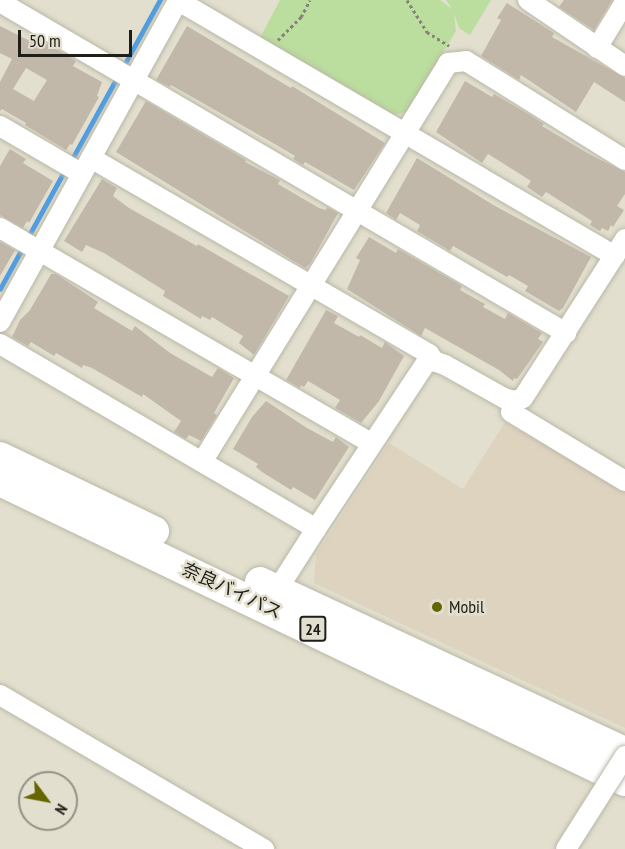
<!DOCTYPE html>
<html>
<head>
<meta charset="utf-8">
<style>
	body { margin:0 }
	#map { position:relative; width:625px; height:849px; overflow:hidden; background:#e2dfce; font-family:"PT Sans Narrow","Noto Sans JP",sans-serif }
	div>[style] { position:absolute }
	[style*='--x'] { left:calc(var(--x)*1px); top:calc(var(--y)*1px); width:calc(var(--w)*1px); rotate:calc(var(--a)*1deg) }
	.industrial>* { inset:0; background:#ded3bf }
	.green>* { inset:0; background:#bbdd9e }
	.stream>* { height:4.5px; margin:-2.25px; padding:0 2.25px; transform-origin:2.25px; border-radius:2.25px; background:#4e9de2 }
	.building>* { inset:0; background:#c2b8aa }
	.path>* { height:3px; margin-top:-1.5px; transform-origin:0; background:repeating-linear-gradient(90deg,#868378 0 3px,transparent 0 6px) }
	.roads { filter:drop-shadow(0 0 2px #bab7a7) drop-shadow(0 0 2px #bab7a7) }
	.minor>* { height:20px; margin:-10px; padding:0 10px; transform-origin:10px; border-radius:10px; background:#fff }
	.highway>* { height:30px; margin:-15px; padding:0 15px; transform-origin:15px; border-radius:15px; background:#fff }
	.bridges { filter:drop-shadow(0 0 2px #bab7a7) drop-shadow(0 0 2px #bab7a7) }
	.minor-bridge>* { height:20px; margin:-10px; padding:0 10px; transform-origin:10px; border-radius:10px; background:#fff }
	.dots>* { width:16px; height:16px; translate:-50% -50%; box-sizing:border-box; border:3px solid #e2dfce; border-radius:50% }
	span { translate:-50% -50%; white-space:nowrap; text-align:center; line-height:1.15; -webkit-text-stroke:5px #e2dfce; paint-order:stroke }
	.shield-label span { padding:2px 4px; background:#e2dfce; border:2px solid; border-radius:4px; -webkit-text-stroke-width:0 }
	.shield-label { font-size:16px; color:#201e18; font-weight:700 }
	.street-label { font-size:18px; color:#201e18 }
	.poi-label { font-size:18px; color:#201e18 }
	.left { translate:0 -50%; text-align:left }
	.north { position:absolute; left:18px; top:771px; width:60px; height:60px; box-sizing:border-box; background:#e2dfce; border:2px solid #949285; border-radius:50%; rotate:122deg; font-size:16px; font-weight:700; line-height:24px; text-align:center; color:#201e18 }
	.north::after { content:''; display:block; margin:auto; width:21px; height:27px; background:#656600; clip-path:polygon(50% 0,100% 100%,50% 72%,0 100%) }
	.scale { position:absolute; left:18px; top:30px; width:114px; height:27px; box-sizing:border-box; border:3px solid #201e18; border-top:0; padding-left:8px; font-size:18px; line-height:21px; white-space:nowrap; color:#201e18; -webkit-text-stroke:4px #e2dfce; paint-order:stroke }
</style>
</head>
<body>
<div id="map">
	<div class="industrial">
		<div style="clip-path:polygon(505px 422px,539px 442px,545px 437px,625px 483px,625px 728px,314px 583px,316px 555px,389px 443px,463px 489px)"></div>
	</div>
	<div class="green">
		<div style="clip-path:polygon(280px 0,440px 0,452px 9px,446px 0,491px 0,470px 35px,459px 28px,454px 13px,456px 31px,407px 112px,395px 115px,260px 38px)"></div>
	</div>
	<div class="stream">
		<div style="--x:122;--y:69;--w:79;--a:-61.2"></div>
		<div style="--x:71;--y:161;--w:97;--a:-61.1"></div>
		<div style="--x:27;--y:239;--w:79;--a:-61.2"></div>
		<div style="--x:0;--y:289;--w:48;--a:-61.3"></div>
	</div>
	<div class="building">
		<div style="clip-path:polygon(564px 0,612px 0,594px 30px,559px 7px)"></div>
		<div style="clip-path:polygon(507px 3px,554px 33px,552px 37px,625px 78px,625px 102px,594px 82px,576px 112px,521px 75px,519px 80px,481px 56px,501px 20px,497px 18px)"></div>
		<div style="clip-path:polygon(evenodd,0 26px,28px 40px,33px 36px,66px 55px,76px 61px,73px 66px,102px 82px,97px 96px,99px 97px,72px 145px,70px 144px,66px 150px,25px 125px,26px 123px,2px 109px,0 111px,0 82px,12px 59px,0 53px,0 26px,26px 68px,47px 80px,34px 101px,13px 89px,26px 68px)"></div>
		<div style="clip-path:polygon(187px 26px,291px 88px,292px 86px,385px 143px,354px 190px,305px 162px,303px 165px,293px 159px,295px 156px,273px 143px,171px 85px,170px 87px,156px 80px)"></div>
		<div style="clip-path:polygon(465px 81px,492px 97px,494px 94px,530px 115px,544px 124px,542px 126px,589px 154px,625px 172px,625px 194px,617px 206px,624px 210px,613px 227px,611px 225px,608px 231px,602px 228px,600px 231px,590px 225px,592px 221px,546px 192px,542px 197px,527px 187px,531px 181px,488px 154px,482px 163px,436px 132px)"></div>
		<div style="clip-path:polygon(146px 101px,246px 160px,245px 162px,280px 180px,278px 184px,319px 208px,326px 210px,327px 207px,338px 213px,310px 264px,305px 268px,116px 152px)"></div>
		<div style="clip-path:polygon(10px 149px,26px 159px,23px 163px,53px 181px,29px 223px,27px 221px,23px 228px,0 215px,0 166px)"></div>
		<div style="clip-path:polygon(417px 158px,495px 206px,591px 257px,563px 308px,559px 311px,525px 291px,528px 286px,509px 275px,507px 277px,453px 246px,450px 251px,437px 243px,417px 231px,420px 225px,400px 213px,396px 220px,386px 213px)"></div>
		<div style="clip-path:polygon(102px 179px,117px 188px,113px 196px,129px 208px,197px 246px,198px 244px,289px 296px,254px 355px,239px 343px,243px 336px,212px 317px,210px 320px,202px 316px,201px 319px,188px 311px,163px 296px,165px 291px,104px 253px,86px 245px,82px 252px,64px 241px)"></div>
		<div style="clip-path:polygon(369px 237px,396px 253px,398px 249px,462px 286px,460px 290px,485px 304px,483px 307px,505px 319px,508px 313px,542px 333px,538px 339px,543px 342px,517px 379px,514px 378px,513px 381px,499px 370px,425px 328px,421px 336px,347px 289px,360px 260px,356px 258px)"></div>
		<div style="clip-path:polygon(0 242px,15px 250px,0 276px)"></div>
		<div style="clip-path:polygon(51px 274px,56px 274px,98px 302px,94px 308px,132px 331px,135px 326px,170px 353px,212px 377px,218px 368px,234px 378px,214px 413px,217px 415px,201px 441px,189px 435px,186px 439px,174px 432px,181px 421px,143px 394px,142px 397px,92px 368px,83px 365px,82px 368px,56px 353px,54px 356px,31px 342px,28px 346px,12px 337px,20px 320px,30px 310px)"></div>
		<div style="clip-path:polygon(326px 310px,338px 316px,334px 323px,359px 337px,360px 335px,382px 348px,385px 342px,404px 356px,379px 401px,361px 423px,335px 408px,340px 400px,308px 381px,304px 387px,301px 385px,300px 388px,286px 380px)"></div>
		<div style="clip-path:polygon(266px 401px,307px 428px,333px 442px,336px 437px,349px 447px,315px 500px,293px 487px,291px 490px,262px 472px,256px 467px,258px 464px,233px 449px,252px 417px)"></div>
	</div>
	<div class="path">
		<div style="--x:407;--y:0;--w:38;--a:58"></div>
		<div style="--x:427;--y:32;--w:26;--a:32"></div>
		<div style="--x:278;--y:40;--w:33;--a:-45"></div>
		<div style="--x:301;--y:17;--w:19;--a:-62"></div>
	</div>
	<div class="roads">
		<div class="minor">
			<div style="--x:177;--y:0;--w:507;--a:30.31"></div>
			<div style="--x:528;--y:0;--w:117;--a:34.2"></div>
			<div style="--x:0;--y:2;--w:656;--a:30.32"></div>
			<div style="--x:597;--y:48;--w:54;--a:-58.7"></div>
			<div style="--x:0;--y:126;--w:95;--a:30.3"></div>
			<div style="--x:91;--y:158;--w:391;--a:30.1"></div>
			<div style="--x:429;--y:354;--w:9;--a:54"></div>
			<div style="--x:0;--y:228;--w:429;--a:30.1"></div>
			<div style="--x:0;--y:322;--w:367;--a:-61"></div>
			<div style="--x:0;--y:344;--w:366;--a:30.3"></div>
			<div style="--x:316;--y:529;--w:72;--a:122.6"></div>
			<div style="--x:514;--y:401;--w:11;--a:105"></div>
			<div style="--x:511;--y:412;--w:133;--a:31.2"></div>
			<div style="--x:202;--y:462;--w:469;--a:-58.3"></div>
			<div style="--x:448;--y:63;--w:18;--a:-6"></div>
			<div style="--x:466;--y:61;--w:187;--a:31.9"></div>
			<div style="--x:316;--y:529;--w:199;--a:-56.5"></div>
			<div style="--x:426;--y:363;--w:8;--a:-14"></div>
			<div style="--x:434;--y:361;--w:12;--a:20"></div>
			<div style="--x:445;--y:365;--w:68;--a:29.2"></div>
			<div style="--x:504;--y:398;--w:10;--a:17"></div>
			<div style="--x:514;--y:401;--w:9;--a:-18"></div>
			<div style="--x:523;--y:398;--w:189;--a:-57.3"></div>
			<div style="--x:0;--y:695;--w:306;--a:30.3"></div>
		</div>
		<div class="highway">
			<div style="--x:0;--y:457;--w:171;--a:25.7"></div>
			<div style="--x:0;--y:481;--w:693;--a:25.64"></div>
			<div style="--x:260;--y:582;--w:403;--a:25"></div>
		</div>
	</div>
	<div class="bridges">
		<div class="minor-bridge">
			<div style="--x:566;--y:849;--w:110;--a:-57.6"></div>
		</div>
	</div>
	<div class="dots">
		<div style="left:437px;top:607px;background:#656600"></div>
	</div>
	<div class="shield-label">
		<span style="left:313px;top:629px">24</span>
	</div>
	<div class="street-label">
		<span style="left:232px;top:591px;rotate:25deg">奈良バイパス</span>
	</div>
	<div class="poi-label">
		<span class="left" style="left:449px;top:607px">Mobil</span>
	</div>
	<div class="north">N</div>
	<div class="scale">50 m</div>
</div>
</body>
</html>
